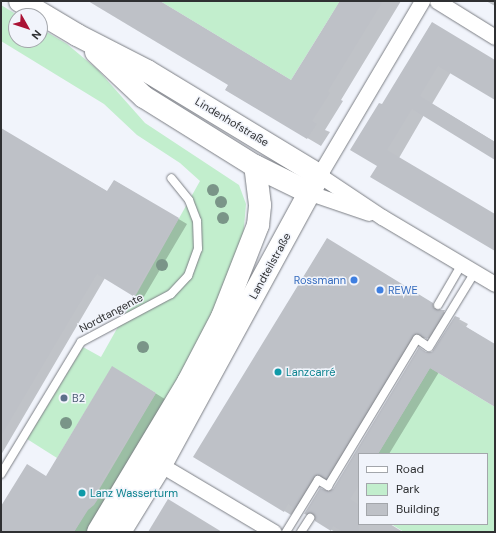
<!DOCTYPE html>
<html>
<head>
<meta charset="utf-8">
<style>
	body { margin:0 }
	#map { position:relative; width:496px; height:533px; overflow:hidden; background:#f1f4fb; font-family:"DM Sans",sans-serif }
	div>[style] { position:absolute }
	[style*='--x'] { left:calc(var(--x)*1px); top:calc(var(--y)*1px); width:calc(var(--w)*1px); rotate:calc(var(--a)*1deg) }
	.green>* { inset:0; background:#c2eecd }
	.shadow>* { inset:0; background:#0003 }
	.building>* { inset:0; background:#bec1c7 }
	.roads { filter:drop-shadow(0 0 1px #7b7e84) drop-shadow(0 0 1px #7b7e84) }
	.lane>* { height:8px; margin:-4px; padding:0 4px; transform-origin:4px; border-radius:4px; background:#fff }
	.street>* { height:15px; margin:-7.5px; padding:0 7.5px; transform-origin:7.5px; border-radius:7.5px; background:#fff }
	.secondary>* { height:22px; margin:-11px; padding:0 11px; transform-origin:11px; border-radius:11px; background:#fff }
	.trees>* { width:12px; height:12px; margin:-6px; border-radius:50%; background:#7a9588 }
	.dots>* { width:11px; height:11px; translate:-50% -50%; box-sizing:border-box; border:2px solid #f1f4fb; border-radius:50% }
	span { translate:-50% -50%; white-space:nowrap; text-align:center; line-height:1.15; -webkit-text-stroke:3px #f1f4fb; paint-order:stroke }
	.street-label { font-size:11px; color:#2f3032 }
	.shop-label { font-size:11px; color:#366cbe }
	.right { translate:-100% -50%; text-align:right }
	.left { translate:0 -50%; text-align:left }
	.culture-label { font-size:11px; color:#0d838f }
	.service-label { font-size:11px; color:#4e5e75 }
	.frame { position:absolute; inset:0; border:2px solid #2f3032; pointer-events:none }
	.legend { position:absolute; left:358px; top:453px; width:130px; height:72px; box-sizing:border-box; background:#f1f4fb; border:1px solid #a3a6ab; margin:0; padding:5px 7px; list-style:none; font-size:12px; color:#2f3032 }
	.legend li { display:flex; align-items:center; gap:8px; height:20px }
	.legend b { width:20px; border:1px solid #a3a6ab }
	.north { position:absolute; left:8px; top:8px; width:40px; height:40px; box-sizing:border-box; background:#f1f4fb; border:1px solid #a3a6ab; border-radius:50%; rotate:129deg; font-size:11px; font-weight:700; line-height:16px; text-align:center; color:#2f3032 }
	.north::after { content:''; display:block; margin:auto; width:14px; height:18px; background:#aa1335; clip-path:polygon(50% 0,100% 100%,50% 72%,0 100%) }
</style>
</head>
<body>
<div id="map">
	<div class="green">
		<div style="clip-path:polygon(160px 1px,340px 1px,291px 80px)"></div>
		<div style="clip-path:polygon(1px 5px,19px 16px,16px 16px,16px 40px,40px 40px,40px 28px,67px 44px,98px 70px,145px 123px,239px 185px,246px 204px,243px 239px,202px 343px,90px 532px,74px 532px,156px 393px,112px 367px,57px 458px,27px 439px,83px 347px,101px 357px,200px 181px,180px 163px,137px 135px,104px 104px,1px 41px)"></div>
		<div style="clip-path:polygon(430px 368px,495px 407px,495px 532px,404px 532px,391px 524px,487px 524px,487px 454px,378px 454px)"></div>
	</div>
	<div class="shadow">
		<div style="clip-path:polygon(90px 1px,159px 1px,292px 81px,340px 1px,401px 1px,341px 100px,343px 101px,325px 130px,330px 132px,321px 146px,226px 90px,229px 84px)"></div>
		<div style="clip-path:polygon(486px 1px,495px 1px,495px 6px)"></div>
		<div style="clip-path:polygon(432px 23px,495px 61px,495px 99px,451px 72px,432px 104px,495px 142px,495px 159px,424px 115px,399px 158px,495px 215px,495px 250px,378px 166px,382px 106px)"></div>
		<div style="clip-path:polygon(1px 129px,108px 192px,115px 181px,187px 224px,142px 300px,105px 278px,1px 455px)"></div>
		<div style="clip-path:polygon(327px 239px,440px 308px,441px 311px,452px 315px,435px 343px,426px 337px,420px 340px,334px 482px,323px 479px,302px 512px,296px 508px,291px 515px,195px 457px)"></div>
		<div style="clip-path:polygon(455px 317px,468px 324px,466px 327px,495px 345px,495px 406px,439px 372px,389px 454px,359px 454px,359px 524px,390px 524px,403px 532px,335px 532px,305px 514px,333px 490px,427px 353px,432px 353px)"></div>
		<div style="clip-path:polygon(126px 375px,168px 401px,92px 532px,1px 532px,1px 508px,46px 477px)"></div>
	</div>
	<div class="building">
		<div style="clip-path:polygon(88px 1px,160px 1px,291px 80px,340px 1px,383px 1px,328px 91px,330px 93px,312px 121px,317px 124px,307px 139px,225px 90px,228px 85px)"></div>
		<div style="clip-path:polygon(432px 22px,495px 60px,495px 100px,438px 66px,420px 96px,495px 142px,495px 160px,412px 109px,387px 150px,495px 214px,495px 251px,370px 177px,377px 166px,350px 150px,379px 103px,382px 104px)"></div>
		<div style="clip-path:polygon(1px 128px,107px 191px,114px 180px,179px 218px,133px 296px,97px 274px,1px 436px)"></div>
		<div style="clip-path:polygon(327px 238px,433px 303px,435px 310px,445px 310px,427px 339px,418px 334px,412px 336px,326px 478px,315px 475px,294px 508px,288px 504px,284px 512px,193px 457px)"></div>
		<div style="clip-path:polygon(455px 316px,460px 318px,458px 322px,495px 344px,495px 407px,430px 368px,378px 454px,359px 454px,359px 485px,350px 499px,359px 505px,359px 532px,343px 532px,333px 526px,331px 531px,315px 521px,313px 513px,304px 514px,320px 488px,328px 491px,333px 489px,419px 347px,426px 352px,432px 352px)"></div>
		<div style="clip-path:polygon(112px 366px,156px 393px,98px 487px,98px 499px,94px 505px,88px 510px,74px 532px,1px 532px,1px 506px,27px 464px,46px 476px)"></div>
		<div style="clip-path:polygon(168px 499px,222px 532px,148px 532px)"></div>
	</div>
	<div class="roads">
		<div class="lane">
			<div style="--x:438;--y:305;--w:48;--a:-59.7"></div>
			<div style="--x:1;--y:474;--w:154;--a:-58.8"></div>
			<div style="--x:81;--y:342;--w:102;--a:-28.1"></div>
			<div style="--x:171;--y:294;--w:25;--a:-47"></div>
			<div style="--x:188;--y:276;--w:29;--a:-70"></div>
			<div style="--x:198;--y:249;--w:28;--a:-92"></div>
			<div style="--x:197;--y:221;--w:22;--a:-111"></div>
			<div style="--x:189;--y:200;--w:28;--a:-129"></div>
			<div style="--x:286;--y:532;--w:61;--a:-58.4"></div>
			<div style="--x:318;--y:480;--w:12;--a:31"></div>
			<div style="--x:328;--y:486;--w:172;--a:-58.8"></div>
			<div style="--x:417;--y:339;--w:14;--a:34"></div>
			<div style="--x:429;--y:347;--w:88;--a:-58.5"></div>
			<div style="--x:301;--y:532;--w:17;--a:-57"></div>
		</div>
		<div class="street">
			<div style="--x:422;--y:1;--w:202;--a:120.6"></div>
			<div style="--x:319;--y:175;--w:76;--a:33.7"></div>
			<div style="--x:382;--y:217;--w:131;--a:30.7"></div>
			<div style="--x:437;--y:1;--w:68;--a:31.8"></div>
			<div style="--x:310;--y:193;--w:62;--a:18.7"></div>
			<div style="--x:161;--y:465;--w:131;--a:30.7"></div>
		</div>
		<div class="secondary">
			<div style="--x:20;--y:1;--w:66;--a:30.8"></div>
			<div style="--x:77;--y:35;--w:79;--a:27.2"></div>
			<div style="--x:147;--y:71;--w:201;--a:31.2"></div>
			<div style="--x:319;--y:175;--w:330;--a:118.6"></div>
			<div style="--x:161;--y:465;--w:79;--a:121.5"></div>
			<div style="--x:96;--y:52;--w:66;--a:43.2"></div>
			<div style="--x:144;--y:97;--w:131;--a:31.9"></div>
			<div style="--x:255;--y:166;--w:61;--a:26.1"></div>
			<div style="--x:98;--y:532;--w:175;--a:-59"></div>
			<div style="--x:188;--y:382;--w:73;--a:-62.4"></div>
			<div style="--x:222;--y:317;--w:99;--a:-68.6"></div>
			<div style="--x:258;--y:225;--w:20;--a:-84"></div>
			<div style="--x:260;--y:205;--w:39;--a:-97"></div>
		</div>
	</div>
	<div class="trees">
		<div style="left:213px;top:190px"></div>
		<div style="left:221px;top:202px"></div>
		<div style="left:223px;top:218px"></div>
		<div style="left:162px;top:265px"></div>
		<div style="left:143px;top:347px"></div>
		<div style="left:66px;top:423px"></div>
	</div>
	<div class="dots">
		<div style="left:354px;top:280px;background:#3f7fe0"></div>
		<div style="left:380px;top:290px;background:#3f7fe0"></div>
		<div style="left:278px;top:372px;background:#0f9aa8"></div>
		<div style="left:64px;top:398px;background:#5c6f8a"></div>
		<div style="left:82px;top:493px;background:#0f9aa8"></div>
	</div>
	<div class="street-label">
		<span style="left:232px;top:122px;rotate:31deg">Lindenhofstraße</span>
		<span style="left:270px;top:266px;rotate:-61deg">Landteilstraße</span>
		<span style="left:111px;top:313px;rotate:-28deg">Nordtangente</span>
	</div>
	<div class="shop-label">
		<span class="right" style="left:346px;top:280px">Rossmann</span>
		<span class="left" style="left:388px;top:290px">REWE</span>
	</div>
	<div class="culture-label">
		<span class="left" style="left:286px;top:372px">Lanzcarré</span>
		<span class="left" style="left:90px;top:493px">Lanz Wasserturm</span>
	</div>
	<div class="service-label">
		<span class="left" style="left:72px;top:398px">B2</span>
	</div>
	<div class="frame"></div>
	<ul class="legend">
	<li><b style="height:5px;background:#fff"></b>Road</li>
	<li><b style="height:11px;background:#c2eecd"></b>Park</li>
	<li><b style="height:11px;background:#bec1c7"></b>Building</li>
	</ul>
	<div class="north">N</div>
</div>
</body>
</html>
